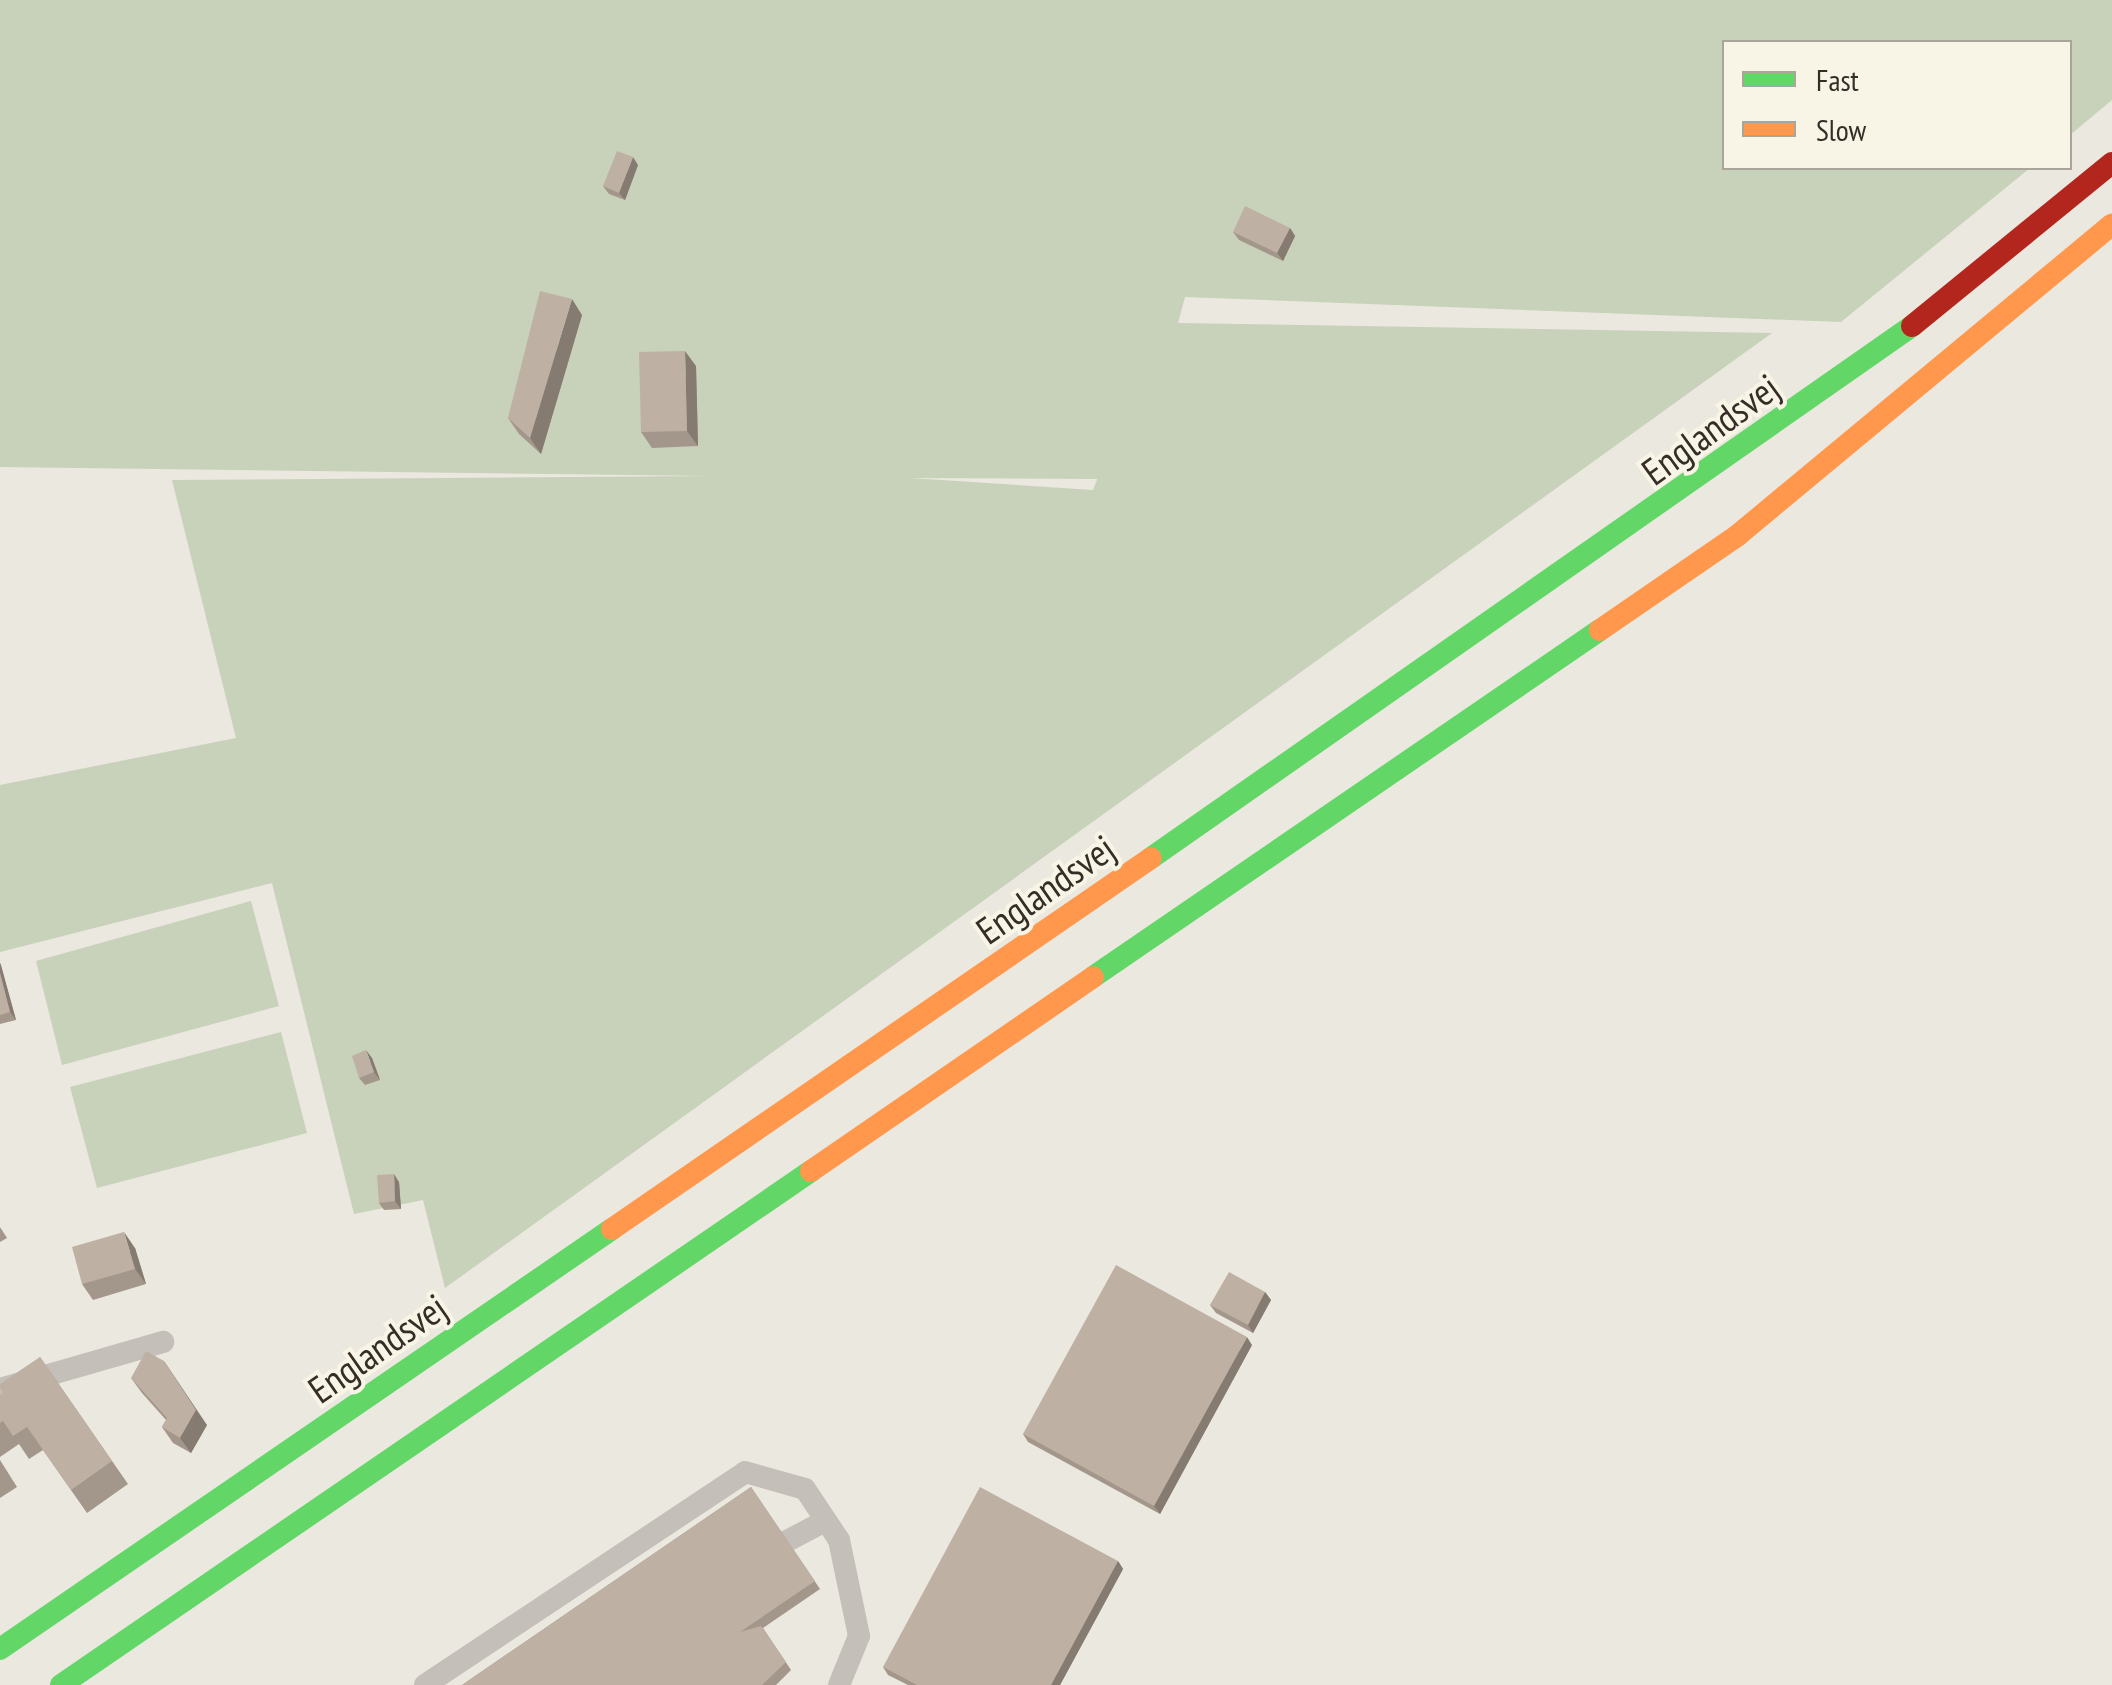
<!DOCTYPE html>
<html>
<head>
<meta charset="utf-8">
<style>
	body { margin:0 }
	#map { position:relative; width:2112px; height:1685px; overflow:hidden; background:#ebe8df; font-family:"PT Sans Narrow",sans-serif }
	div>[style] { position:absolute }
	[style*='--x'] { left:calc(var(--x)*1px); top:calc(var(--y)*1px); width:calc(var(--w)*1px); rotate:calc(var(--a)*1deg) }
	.green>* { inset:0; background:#c8d1ba }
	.lane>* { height:22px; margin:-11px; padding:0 11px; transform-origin:11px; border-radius:11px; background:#c4c0b9 }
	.fast>* { height:22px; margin:-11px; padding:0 11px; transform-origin:11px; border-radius:11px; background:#63d668 }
	.slow>* { height:22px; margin:-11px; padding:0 11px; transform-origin:11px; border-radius:11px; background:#ff974d }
	.jam>* { height:22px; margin:-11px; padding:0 11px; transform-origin:11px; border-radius:11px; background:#b3261e }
	.wall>* { inset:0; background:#a3978b }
	.shaded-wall>* { inset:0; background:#857b71 }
	.building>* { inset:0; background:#beb0a2 }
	span { translate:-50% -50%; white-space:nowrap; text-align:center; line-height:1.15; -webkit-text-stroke:8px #f8f4e6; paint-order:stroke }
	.street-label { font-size:38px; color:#342e27 }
	.legend { position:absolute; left:1722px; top:40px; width:350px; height:130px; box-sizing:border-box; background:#f8f4e6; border:2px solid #aaa59a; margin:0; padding:12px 18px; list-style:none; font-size:30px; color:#342e27 }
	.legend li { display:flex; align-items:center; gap:20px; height:50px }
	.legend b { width:50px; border:2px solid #aaa59a }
</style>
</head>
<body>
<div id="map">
	<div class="green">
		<div style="clip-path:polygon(evenodd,0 0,2112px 0,2112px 100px,2070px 135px,2070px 42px,1724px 42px,1724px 168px,2030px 168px,1841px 322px,1185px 297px,1178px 323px,1772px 333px,445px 1288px,423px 1200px,354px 1214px,272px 883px,0 952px,0 785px,236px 738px,172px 480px,712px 476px,0 467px,0 0,910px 478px,1097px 479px,1097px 480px,1093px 490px,910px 478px)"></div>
		<div style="clip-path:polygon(251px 901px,279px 1006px,62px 1065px,36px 961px)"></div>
		<div style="clip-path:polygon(281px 1032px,307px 1133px,97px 1188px,70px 1087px)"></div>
	</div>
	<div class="lane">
		<div style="--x:0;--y:1389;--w:170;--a:-16.1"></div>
		<div style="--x:787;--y:1541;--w:43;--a:-27.8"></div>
		<div style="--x:425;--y:1685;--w:384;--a:-33.6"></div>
		<div style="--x:745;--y:1472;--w:62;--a:15.8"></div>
		<div style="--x:805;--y:1489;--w:61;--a:56.3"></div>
		<div style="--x:839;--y:1540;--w:98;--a:78.2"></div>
		<div style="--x:859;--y:1636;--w:53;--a:112.2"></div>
	</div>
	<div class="fast">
		<div style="--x:1151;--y:858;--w:929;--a:-34.96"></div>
		<div style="--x:1093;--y:977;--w:614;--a:-34.39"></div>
		<div style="--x:0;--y:1649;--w:742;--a:-34.46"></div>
		<div style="--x:61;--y:1685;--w:909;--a:-34.42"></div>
	</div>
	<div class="slow">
		<div style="--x:1600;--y:630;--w:168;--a:-34.5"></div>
		<div style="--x:1738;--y:535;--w:486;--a:-39.7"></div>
		<div style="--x:811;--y:1171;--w:342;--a:-34.5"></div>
		<div style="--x:612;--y:1229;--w:654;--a:-34.54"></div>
	</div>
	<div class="jam">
		<div style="--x:1912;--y:326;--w:258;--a:-39.2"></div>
	</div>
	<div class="wall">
		<div style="clip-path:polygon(638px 165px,625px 200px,609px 194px,603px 186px)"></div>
		<div style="clip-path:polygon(1290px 228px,1295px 236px,1283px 261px,1239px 240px,1233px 232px)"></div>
		<div style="clip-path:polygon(582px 315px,541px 454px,519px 434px,508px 418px)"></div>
		<div style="clip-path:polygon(696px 366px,698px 446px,652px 448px,641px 432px)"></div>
		<div style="clip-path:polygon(0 963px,16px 1020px,0 1024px)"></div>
		<div style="clip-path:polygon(372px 1058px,380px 1080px,365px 1085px,359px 1078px)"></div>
		<div style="clip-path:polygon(399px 1182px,401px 1209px,384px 1210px,379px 1203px)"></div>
		<div style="clip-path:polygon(0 1227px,7px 1238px,0 1242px)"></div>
		<div style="clip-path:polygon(135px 1248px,146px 1284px,93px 1300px,82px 1284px)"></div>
		<div style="clip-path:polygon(1265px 1292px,1271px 1300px,1253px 1333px,1216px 1313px,1210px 1305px)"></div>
		<div style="clip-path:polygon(1252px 1345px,1160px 1514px,1028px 1442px,1023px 1434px)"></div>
		<div style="clip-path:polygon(40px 1357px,128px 1484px,87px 1513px,43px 1450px,29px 1459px,19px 1444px,0 1457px,0 1396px)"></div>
		<div style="clip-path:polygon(131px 1378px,207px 1425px,191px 1453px,173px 1443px,162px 1427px,166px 1420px,142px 1393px)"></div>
		<div style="clip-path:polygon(0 1460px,17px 1487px,0 1498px)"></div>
		<div style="clip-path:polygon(751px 1487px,820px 1589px,763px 1628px,791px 1670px,776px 1685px,462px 1685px)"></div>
		<div style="clip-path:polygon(1118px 1561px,1123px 1569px,1060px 1685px,908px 1685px,888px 1675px,883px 1667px)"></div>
	</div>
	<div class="shaded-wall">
		<div style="clip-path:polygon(633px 157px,638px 165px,625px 200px,619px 193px)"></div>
		<div style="clip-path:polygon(1290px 228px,1295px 236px,1283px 261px,1277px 253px)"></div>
		<div style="clip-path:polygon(572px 299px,582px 315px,541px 454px,530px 438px)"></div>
		<div style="clip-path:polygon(685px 351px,696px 366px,698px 446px,687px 431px)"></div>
		<div style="clip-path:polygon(0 963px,1px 965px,16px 1020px,10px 1012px,0 973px)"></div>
		<div style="clip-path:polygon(366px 1050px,372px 1058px,380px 1080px,374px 1072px)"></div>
		<div style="clip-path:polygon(394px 1174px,399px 1182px,401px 1209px,395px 1201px)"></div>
		<div style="clip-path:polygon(124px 1232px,135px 1248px,146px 1284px,135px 1269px)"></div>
		<div style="clip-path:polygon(1265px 1292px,1271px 1300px,1253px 1333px,1248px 1325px)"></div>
		<div style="clip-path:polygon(1247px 1337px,1252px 1345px,1160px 1514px,1154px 1506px)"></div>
		<div style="clip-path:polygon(164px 1361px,207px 1425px,191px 1453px,180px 1438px)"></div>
		<div style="clip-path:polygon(1118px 1561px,1123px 1569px,1060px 1685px,1051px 1685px)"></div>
	</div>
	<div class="building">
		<div style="clip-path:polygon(617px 151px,633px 157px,619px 193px,603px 186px)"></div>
		<div style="clip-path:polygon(1245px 206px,1290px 228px,1277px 253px,1233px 232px)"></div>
		<div style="clip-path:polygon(540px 291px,572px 299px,530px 438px,508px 418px)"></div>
		<div style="clip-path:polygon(685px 351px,687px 431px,641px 432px,639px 352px)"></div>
		<div style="clip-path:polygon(0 973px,10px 1012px,0 1015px)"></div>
		<div style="clip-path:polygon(366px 1050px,374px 1072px,359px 1078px,352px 1056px)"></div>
		<div style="clip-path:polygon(394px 1174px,395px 1201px,379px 1203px,377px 1175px)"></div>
		<div style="clip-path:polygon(124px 1232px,135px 1269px,82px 1284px,72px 1247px)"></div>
		<div style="clip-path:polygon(1116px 1265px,1247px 1337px,1154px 1506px,1023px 1434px)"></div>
		<div style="clip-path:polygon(1229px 1272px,1265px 1292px,1248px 1325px,1210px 1305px)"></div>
		<div style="clip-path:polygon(146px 1351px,164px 1361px,196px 1410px,180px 1438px,162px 1427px,167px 1418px,131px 1378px)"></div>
		<div style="clip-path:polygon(40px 1357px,112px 1461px,71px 1490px,27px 1427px,13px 1436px,3px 1421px,0 1423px,0 1396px,3px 1392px,0 1388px,0 1384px)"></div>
		<div style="clip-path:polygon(751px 1487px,815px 1581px,740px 1632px,761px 1626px,786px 1662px,762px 1685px,462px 1685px)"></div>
		<div style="clip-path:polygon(980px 1487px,1118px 1561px,1051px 1685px,917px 1685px,883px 1667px)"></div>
	</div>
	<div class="street-label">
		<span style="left:1710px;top:429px;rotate:-36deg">Englandsvej</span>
		<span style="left:1045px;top:889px;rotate:-35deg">Englandsvej</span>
		<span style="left:377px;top:1348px;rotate:-35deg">Englandsvej</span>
	</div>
	<ul class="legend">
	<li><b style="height:12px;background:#63d668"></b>Fast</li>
	<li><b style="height:12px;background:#ff974d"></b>Slow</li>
	</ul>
</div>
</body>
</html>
